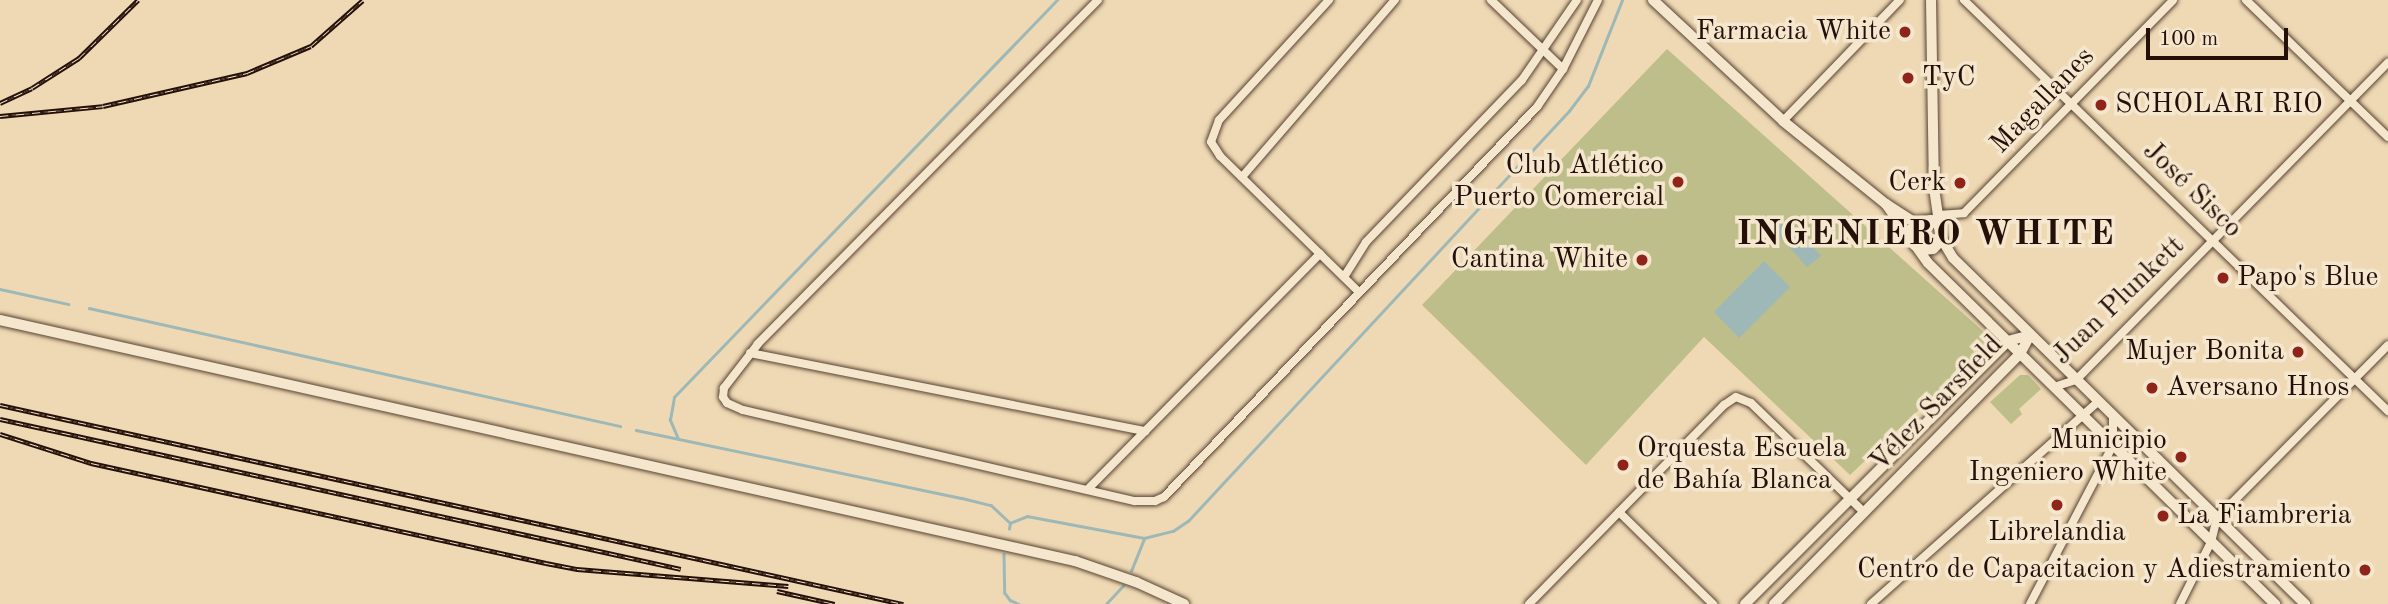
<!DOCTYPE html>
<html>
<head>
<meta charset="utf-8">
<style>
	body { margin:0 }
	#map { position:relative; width:2388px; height:604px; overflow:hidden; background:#efd9b4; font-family:"Old Standard TT",serif }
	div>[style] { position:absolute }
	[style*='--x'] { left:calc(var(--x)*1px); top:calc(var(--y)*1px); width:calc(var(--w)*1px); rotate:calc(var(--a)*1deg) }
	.green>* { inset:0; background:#bebe8a }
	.water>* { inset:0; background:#9db8b6 }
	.stream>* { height:2.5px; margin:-1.25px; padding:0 1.25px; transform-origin:1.25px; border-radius:1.25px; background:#9db8b6 }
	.roads { filter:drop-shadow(0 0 2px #574233) drop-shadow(0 0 2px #574233) }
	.street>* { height:8px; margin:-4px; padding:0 4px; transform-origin:4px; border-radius:4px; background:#f5e6ce }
	.secondary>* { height:10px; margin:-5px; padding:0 5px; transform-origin:5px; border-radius:5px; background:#f5e6ce }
	.rail>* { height:5px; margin-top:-2.5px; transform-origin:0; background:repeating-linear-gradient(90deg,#f5e6ce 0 8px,#241008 0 16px); box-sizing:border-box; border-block:2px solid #241008 }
	.dots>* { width:19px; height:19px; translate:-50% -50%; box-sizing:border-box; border:4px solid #f5e6ce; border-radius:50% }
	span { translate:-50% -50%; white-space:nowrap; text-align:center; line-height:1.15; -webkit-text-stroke:7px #f5e6ce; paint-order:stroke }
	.poi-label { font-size:28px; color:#241008 }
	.right { translate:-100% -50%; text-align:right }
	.left { translate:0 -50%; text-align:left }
	.street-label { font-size:28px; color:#241008 }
	.district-label { font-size:35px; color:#241008; font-weight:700; letter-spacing:2px }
	.scale { position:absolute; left:2146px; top:28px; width:142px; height:32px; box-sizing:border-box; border:4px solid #241008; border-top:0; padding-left:9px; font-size:21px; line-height:24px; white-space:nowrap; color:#241008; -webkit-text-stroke:5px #f5e6ce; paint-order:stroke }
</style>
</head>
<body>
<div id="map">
	<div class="green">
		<div style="clip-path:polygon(1667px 49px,1993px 340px,1850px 475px,1704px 337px,1586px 465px,1422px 305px)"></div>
		<div style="clip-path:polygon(2020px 375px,2028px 375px,2041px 389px,2019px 409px,2022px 414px,2011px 424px,1990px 402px)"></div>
	</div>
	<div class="water">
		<div style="clip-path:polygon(1788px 218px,1821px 256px,1807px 267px,1774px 230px)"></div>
		<div style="clip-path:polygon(1764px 261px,1790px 287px,1739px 338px,1714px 312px)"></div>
	</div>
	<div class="stream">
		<div style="--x:0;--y:289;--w:70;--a:12.4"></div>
		<div style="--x:89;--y:308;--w:544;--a:12.53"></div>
		<div style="--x:636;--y:430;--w:333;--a:11.8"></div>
		<div style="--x:962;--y:498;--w:30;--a:14"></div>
		<div style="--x:991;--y:505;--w:26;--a:43"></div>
		<div style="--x:678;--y:439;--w:21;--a:-113"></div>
		<div style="--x:670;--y:420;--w:23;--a:-80"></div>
		<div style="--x:674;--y:397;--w:552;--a:-46.03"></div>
		<div style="--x:1009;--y:529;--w:6;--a:-81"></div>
		<div style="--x:1010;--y:523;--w:18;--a:-22"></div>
		<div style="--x:1027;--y:516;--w:119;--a:10.6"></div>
		<div style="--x:1144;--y:538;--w:30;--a:-14"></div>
		<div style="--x:1173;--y:531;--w:18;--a:-34"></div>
		<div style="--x:1188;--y:521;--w:560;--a:-47.1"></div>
		<div style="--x:1569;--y:111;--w:31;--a:-53"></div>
		<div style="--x:1588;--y:86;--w:92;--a:-68.4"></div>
		<div style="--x:1004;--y:554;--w:39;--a:89"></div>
		<div style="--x:1005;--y:593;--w:9;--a:54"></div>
		<div style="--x:1010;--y:600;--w:10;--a:24"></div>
		<div style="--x:1131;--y:571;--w:35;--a:-68"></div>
		<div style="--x:1106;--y:604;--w:25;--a:-47"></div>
	</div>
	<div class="roads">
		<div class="street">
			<div style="--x:1098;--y:0;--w:484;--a:134.7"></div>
			<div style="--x:758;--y:344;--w:56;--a:127.7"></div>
			<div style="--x:724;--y:388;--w:9;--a:96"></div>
			<div style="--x:723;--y:397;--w:7;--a:56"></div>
			<div style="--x:727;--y:403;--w:17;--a:24"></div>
			<div style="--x:743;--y:410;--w:402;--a:13.1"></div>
			<div style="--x:1135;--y:501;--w:20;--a:0"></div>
			<div style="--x:1155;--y:501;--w:10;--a:-24"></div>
			<div style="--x:1164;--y:497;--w:540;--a:-46.28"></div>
			<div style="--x:1537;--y:107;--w:46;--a:-55.6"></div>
			<div style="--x:1563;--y:69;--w:77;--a:-63.1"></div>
			<div style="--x:1329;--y:0;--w:163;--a:132.5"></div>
			<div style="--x:1219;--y:120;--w:23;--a:110"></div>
			<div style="--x:1211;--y:142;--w:17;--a:57"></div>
			<div style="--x:1220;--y:156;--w:194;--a:44.4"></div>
			<div style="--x:1491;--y:0;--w:100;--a:43.8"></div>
			<div style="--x:1964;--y:0;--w:591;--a:44.11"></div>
			<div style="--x:2246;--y:0;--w:197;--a:44"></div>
			<div style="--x:1783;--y:121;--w:168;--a:-46"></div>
			<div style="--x:1242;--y:177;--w:234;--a:-49.2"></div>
			<div style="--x:1938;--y:215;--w:26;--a:-4"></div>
			<div style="--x:1964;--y:213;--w:298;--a:-45.5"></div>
			<div style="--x:1344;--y:277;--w:41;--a:-57.8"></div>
			<div style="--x:1366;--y:242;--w:225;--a:-46.1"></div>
			<div style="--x:1522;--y:80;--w:97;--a:-55.5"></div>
			<div style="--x:750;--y:353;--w:403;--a:11.2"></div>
			<div style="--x:2054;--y:387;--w:23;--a:-18"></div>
			<div style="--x:2076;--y:380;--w:445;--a:-45.5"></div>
			<div style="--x:1089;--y:488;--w:329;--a:-45.4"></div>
			<div style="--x:1619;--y:512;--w:132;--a:44.4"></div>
			<div style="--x:1529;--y:604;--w:279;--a:-45.6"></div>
			<div style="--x:1724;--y:405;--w:14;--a:-34"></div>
			<div style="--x:1736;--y:397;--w:16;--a:22"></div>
			<div style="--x:1751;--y:403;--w:158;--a:44"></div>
			<div style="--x:1871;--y:604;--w:304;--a:-41.7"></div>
			<div style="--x:2030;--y:604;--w:179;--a:-62.4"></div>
			<div style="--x:2113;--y:445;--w:28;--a:-90"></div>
			<div style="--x:2180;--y:604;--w:69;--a:-63.4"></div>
			<div style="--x:2211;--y:542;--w:25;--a:-76"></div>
			<div style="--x:2217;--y:518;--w:243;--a:-45.3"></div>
		</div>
		<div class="secondary">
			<div style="--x:1653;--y:0;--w:178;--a:42.9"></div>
			<div style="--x:1783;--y:121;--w:132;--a:38.9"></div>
			<div style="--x:1886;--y:204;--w:35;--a:33"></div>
			<div style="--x:1931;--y:0;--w:188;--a:89.1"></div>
			<div style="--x:1934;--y:188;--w:41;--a:81.7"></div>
			<div style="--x:1886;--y:204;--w:72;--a:54.6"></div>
			<div style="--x:1928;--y:263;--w:487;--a:44.5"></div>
			<div style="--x:1912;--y:228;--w:10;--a:-45"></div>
			<div style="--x:1919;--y:221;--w:12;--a:-5"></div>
			<div style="--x:1931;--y:220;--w:9;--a:36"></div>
			<div style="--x:1938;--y:225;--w:9;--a:72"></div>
			<div style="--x:1941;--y:234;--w:9;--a:103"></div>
			<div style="--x:1939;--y:243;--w:8;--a:135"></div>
			<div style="--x:1933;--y:249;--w:10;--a:174"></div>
			<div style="--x:1923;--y:250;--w:10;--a:-151"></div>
			<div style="--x:1941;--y:238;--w:23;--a:59"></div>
			<div style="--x:1953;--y:258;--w:494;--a:44.5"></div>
			<div style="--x:0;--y:320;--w:1102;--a:12.64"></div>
			<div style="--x:1075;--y:561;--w:65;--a:19"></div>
			<div style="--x:1136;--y:582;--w:53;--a:24.6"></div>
			<div style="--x:1745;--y:604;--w:372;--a:-45"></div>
			<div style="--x:2008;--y:341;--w:23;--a:-15"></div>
			<div style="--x:1774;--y:604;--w:351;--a:-45.5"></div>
			<div style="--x:2020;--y:354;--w:21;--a:-62"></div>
		</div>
	</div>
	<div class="rail">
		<div style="--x:0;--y:103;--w:35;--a:-25"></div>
		<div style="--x:32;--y:88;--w:56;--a:-32.6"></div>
		<div style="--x:79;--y:58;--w:83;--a:-44.5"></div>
		<div style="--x:0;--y:116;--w:103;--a:-5.5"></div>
		<div style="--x:103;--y:106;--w:148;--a:-12.9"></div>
		<div style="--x:247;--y:73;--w:69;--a:-22.9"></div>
		<div style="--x:311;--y:46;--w:69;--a:-41.5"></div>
		<div style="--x:0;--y:405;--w:925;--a:12.43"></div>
		<div style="--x:0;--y:419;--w:697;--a:12.42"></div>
		<div style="--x:0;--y:434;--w:96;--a:17.7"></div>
		<div style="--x:91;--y:463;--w:466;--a:12.4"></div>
		<div style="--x:546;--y:563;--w:32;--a:11"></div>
		<div style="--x:577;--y:569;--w:212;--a:4.6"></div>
		<div style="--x:777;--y:591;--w:59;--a:12.6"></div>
	</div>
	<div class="dots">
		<div style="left:1905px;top:32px;background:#8f2418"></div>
		<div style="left:1908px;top:78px;background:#8f2418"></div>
		<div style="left:2101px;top:105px;background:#8f2418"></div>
		<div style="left:1678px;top:182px;background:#8f2418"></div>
		<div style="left:1960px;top:183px;background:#8f2418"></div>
		<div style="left:1642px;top:260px;background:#8f2418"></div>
		<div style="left:2223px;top:278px;background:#8f2418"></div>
		<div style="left:2298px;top:352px;background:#8f2418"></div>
		<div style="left:2152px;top:388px;background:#8f2418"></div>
		<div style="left:2181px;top:457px;background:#8f2418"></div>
		<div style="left:1623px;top:465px;background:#8f2418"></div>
		<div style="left:2057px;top:505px;background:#8f2418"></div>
		<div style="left:2163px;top:516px;background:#8f2418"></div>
		<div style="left:2365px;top:570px;background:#8f2418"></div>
	</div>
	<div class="poi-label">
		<span class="right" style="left:1891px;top:32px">Farmacia White</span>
		<span class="left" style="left:1922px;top:78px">TyC</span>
		<span class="left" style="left:2115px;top:105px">SCHOLARI RIO</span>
		<span class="right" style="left:1664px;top:182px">Club Atlético<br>Puerto Comercial</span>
		<span class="right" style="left:1946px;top:183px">Cerk</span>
		<span class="right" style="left:1628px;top:260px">Cantina White</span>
		<span class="left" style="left:2237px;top:278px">Papo's Blue</span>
		<span class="right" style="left:2284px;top:352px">Mujer Bonita</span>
		<span class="left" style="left:2166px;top:388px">Aversano Hnos</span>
		<span class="right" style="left:2167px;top:457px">Municipio<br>Ingeniero White</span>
		<span class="left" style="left:1637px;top:465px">Orquesta Escuela<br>de Bahía Blanca</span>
		<span class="left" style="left:2177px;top:516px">La Fiambreria</span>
		<span style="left:2057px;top:533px">Librelandia</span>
		<span class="right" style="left:2351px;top:570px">Centro de Capacitacion y Adiestramiento</span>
	</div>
	<div class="street-label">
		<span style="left:2043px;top:101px;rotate:-46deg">Magallanes</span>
		<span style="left:2192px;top:190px;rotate:44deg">José Sisco</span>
		<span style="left:2119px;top:301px;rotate:-44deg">Juan Plunkett</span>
		<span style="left:1937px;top:404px;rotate:-46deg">Vélez Sarsfield</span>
	</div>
	<div class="district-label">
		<span style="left:1926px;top:235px">INGENIERO WHITE</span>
	</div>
	<div class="scale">100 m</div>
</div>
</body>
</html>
